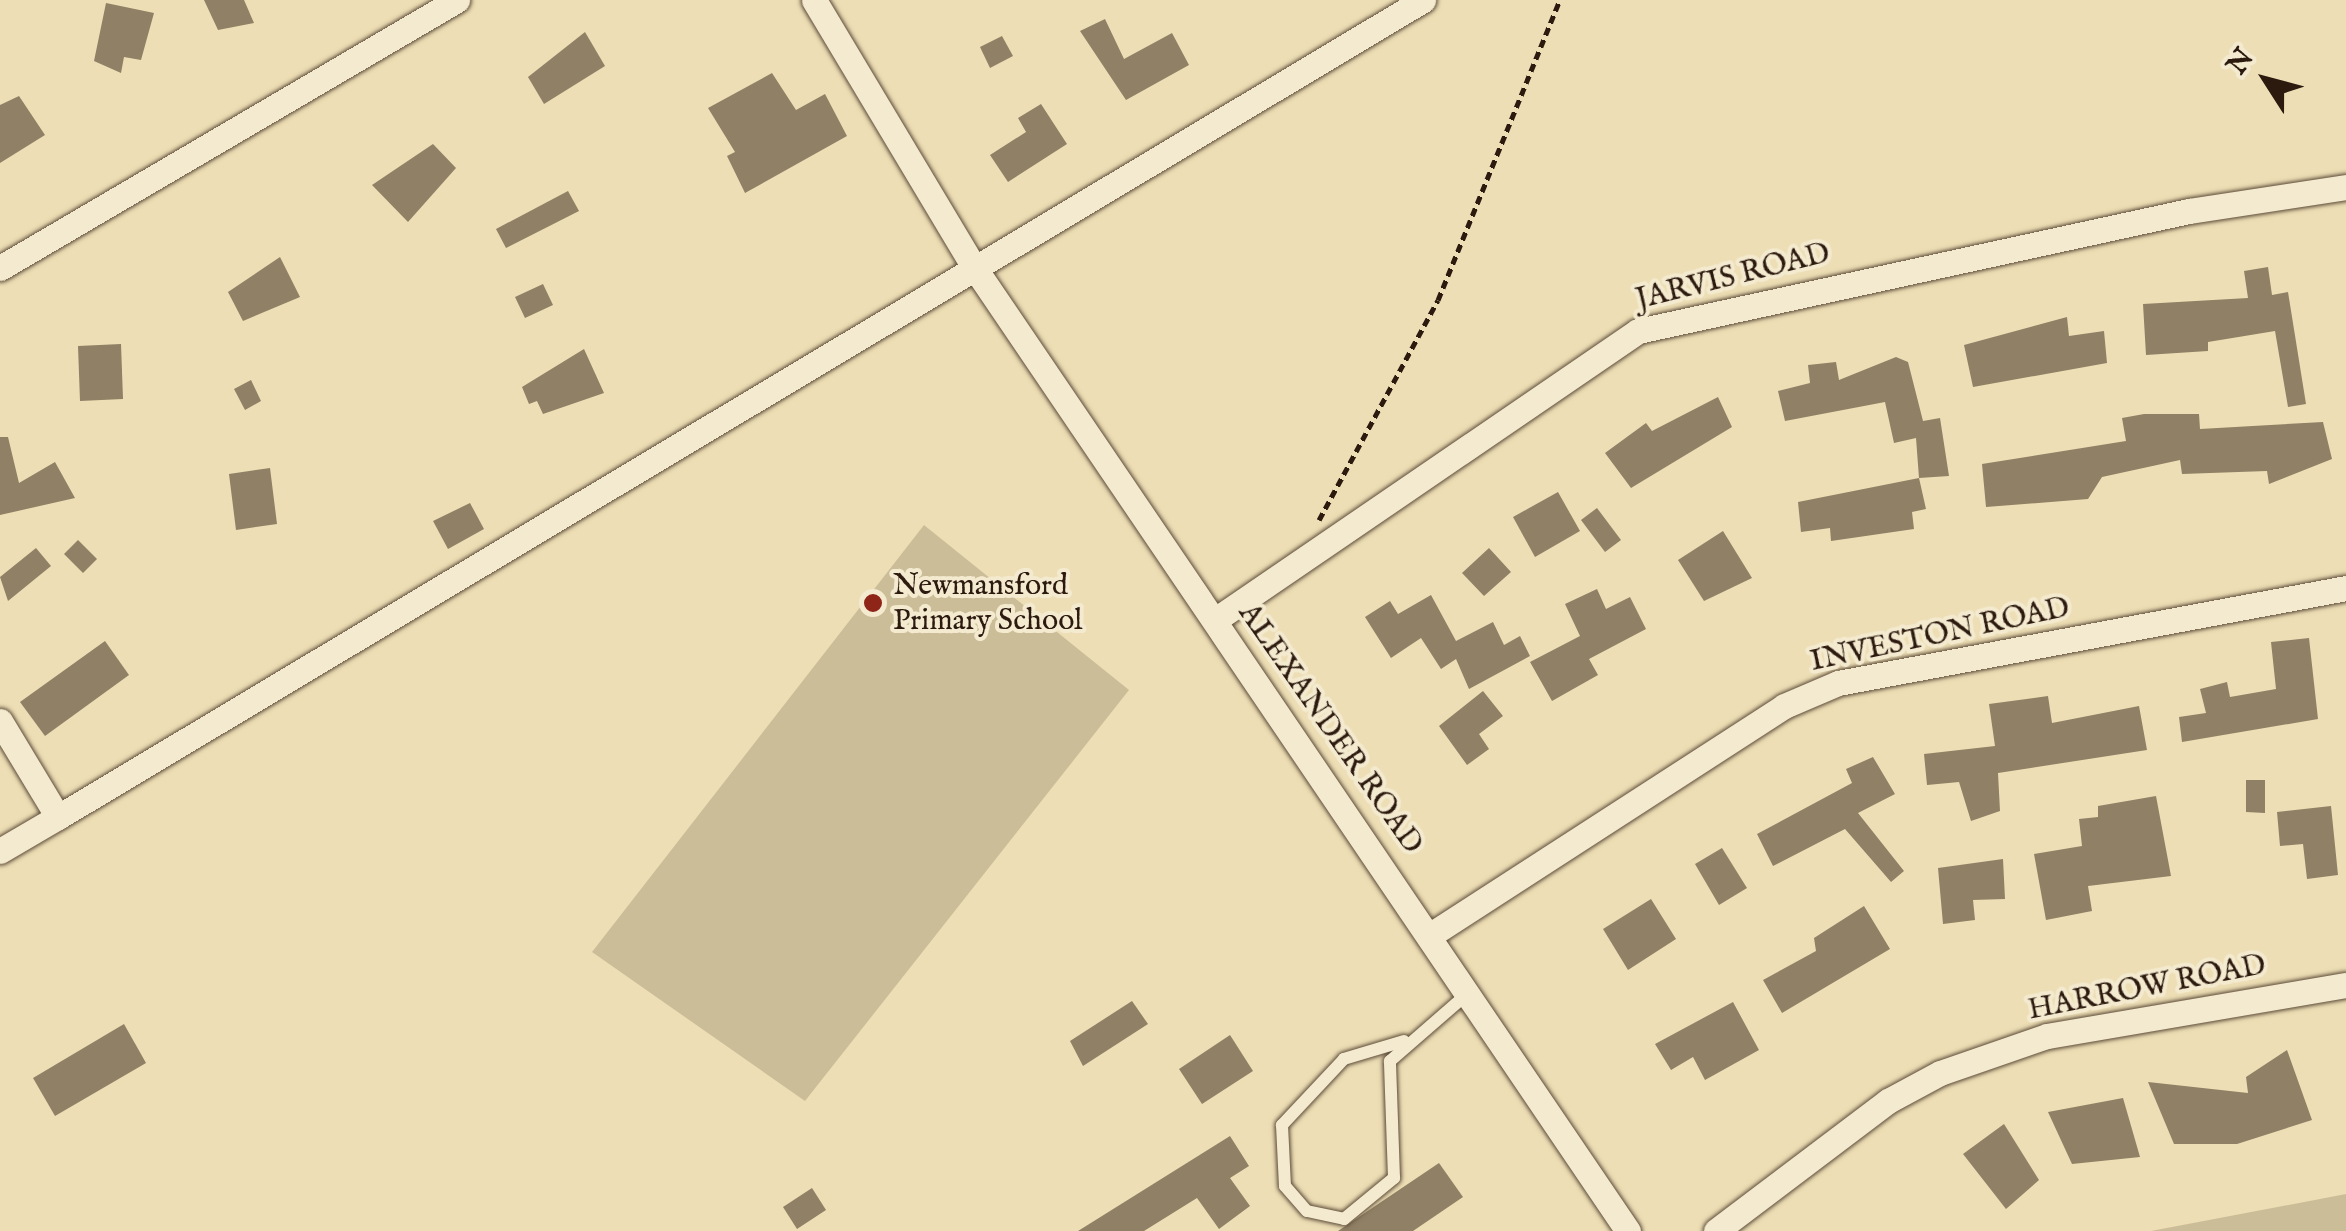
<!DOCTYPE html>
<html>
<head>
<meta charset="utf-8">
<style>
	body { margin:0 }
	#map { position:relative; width:2346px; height:1231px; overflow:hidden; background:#eddeb5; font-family:"IM FELL English",serif }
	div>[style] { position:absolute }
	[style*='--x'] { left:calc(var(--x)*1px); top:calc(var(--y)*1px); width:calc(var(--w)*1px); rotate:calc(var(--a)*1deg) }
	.green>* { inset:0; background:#ccbd99 }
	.building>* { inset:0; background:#908065 }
	.path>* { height:5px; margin-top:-2.5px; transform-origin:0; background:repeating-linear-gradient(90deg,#2c1a0f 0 8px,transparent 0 13px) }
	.roads { filter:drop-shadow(0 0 2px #5c4b38) drop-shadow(0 0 2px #5c4b38) }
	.service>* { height:12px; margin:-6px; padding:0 6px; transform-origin:6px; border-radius:6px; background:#f3eacf }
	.minor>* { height:25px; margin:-12.5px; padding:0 12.5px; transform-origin:12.5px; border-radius:12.5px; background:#f3eacf }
	.dots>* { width:28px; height:28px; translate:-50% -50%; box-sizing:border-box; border:5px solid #f3eacf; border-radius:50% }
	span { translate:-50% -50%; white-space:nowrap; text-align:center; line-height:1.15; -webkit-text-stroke:8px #f3eacf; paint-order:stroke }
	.street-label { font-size:30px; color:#2c1a0f }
	.poi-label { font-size:30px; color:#2c1a0f }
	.left { translate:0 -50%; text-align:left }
	.north { position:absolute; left:2216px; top:30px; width:100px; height:100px; -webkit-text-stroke:8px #f3eacf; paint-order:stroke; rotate:306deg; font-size:28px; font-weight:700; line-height:40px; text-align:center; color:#2c1a0f }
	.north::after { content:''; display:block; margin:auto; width:35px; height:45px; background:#2c1a0f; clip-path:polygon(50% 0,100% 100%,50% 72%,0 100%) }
</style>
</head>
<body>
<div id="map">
	<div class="green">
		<div style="clip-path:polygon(924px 525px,1129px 690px,805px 1101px,592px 952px)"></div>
		<div style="clip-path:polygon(2346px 1194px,2346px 1231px,2151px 1231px)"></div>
	</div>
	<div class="building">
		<div style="clip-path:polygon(204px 0,244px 0,254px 23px,218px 30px)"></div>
		<div style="clip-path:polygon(106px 3px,154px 13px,141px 60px,124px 57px,121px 73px,94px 61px)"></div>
		<div style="clip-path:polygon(1105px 19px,1124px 59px,1172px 33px,1189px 65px,1126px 100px,1080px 31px)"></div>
		<div style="clip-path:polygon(585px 32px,605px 66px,544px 104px,528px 77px)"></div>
		<div style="clip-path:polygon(1002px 36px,1013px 56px,990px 68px,980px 47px)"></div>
		<div style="clip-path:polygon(772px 73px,796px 110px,825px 94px,847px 136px,745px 193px,727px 156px,735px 152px,708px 108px)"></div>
		<div style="clip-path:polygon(19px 96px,45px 135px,0 163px,0 105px)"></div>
		<div style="clip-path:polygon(1041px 104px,1067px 144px,1008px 182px,990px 155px,1026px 132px,1018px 118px)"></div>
		<div style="clip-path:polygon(433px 144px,456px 168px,408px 222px,372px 185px)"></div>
		<div style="clip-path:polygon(568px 191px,579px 211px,506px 248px,496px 229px)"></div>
		<div style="clip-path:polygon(280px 257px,300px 297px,243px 321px,228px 292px)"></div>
		<div style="clip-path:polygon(2268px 267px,2272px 295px,2288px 292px,2306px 404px,2288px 407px,2275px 331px,2208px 342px,2208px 351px,2146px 355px,2143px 304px,2248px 298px,2244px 271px)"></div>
		<div style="clip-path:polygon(543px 284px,553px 305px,525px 318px,515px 297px)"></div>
		<div style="clip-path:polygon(2067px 317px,2069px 336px,2104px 331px,2107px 363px,1973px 387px,1964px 345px)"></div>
		<div style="clip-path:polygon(121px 344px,123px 399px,80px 401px,78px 346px)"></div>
		<div style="clip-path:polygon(584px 349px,604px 393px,543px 414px,537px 401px,529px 404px,522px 387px)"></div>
		<div style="clip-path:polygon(1896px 357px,1908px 362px,1923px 421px,1940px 418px,1949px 476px,1919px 478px,1916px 438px,1894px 443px,1885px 402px,1785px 421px,1778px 391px,1810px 383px,1808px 365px,1836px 362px,1839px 380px)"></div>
		<div style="clip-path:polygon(251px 380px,261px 401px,245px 410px,234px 389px)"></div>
		<div style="clip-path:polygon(1718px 397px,1732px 427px,1631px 488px,1605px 453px,1646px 423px,1652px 431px)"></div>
		<div style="clip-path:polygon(2144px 414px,2199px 414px,2200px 429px,2323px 422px,2332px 459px,2269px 484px,2267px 471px,2182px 474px,2180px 460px,2102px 477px,2088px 499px,1986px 507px,1982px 464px,2126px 441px,2122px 418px)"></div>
		<div style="clip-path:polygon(0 437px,8px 437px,19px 483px,55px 462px,75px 498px,0 515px)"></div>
		<div style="clip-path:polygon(270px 468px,277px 524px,236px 530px,229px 474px)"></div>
		<div style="clip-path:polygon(1919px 478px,1926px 509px,1912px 512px,1914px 529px,1831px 541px,1830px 528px,1801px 532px,1798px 502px)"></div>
		<div style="clip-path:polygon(1558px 492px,1580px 531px,1535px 557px,1513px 517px)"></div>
		<div style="clip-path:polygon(470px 503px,484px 529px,448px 549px,433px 521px)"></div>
		<div style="clip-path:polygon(1597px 508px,1621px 540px,1605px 552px,1581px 520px)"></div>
		<div style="clip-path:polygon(1723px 531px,1752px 578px,1704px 601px,1678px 560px)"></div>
		<div style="clip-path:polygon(78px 540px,97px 559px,83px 573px,64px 554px)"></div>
		<div style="clip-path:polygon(36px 548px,51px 566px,8px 601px,0 577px)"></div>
		<div style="clip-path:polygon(1489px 548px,1511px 572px,1484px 596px,1462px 573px)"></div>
		<div style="clip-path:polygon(1597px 589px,1606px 609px,1630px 597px,1646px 629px,1589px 659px,1598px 675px,1552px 701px,1530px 662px,1580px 636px,1565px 604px)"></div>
		<div style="clip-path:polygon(1431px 595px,1456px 641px,1493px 622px,1504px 645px,1520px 636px,1530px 656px,1469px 689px,1456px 659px,1441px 669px,1421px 638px,1391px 658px,1365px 617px,1390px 601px,1398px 614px)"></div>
		<div style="clip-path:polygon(2309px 638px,2318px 719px,2182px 742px,2179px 717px,2206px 713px,2200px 689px,2227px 682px,2230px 697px,2276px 689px,2271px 642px)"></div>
		<div style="clip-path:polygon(105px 641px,129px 675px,45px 736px,20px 702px)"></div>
		<div style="clip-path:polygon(1483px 691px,1503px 716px,1479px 734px,1489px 749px,1467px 765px,1439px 726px)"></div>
		<div style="clip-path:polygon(2048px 696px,2052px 723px,2139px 706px,2147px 750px,1998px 773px,2000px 811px,1971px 821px,1959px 782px,1927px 785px,1924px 754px,1995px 746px,1989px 704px)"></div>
		<div style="clip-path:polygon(1873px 757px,1895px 794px,1858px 813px,1904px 871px,1891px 882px,1845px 829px,1773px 866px,1757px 834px,1852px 783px,1846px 769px)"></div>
		<div style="clip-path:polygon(2246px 780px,2265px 780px,2265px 813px,2246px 812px)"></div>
		<div style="clip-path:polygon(2156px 796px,2171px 876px,2088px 886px,2092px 911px,2046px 920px,2034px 854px,2082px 846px,2079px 819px,2098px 817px,2098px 806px)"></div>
		<div style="clip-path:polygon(2331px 806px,2338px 875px,2307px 879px,2303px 844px,2280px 846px,2277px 812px)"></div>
		<div style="clip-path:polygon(1722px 848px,1747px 888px,1719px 905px,1695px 864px)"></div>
		<div style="clip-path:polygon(2003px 859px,2005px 899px,1973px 900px,1975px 920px,1943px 924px,1938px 868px)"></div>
		<div style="clip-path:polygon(1651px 899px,1676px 939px,1628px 970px,1603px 929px)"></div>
		<div style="clip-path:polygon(1864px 906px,1890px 949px,1782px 1013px,1763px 980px,1816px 951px,1814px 938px)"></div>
		<div style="clip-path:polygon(1132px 1001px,1148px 1024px,1083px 1066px,1070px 1041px)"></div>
		<div style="clip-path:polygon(1733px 1002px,1759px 1050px,1705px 1080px,1693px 1057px,1671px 1070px,1655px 1044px)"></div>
		<div style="clip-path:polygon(124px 1024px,146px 1063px,55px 1116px,33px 1078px)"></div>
		<div style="clip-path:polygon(1230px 1035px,1253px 1071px,1202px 1104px,1179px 1069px)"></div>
		<div style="clip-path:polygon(2287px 1050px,2312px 1120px,2237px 1144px,2174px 1144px,2148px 1082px,2248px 1093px,2246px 1077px)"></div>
		<div style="clip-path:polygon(2123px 1098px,2140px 1157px,2072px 1164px,2048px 1112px)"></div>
		<div style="clip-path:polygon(2004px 1124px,2039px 1180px,2006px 1209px,1963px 1154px)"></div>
		<div style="clip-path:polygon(1230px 1136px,1249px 1166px,1230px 1178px,1250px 1206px,1219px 1229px,1197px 1198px,1144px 1231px,1078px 1231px)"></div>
		<div style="clip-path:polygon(1439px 1163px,1463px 1197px,1413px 1231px,1338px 1231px)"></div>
		<div style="clip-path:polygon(812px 1188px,826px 1210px,797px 1229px,783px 1207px)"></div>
	</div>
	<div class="path">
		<div style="--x:1319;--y:520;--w:250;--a:-61.6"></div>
		<div style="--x:1438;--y:300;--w:324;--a:-67.9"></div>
	</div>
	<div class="roads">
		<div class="service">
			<div style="--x:1404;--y:1041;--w:63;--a:163.3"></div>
			<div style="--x:1344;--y:1059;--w:91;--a:133.2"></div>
			<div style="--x:1282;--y:1125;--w:61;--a:87.2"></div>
			<div style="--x:1285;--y:1186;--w:33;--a:49"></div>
			<div style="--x:1307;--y:1211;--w:38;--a:12"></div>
			<div style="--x:1344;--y:1219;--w:65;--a:-39.4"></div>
			<div style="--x:1394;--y:1178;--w:117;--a:-92"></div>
			<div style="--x:1390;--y:1061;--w:102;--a:-41"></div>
		</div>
		<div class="minor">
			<div style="--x:814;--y:0;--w:311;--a:59.1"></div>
			<div style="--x:974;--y:267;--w:1165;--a:55.85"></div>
			<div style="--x:0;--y:268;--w:530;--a:-30.39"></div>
			<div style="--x:1215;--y:620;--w:512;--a:-34.34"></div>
			<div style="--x:1638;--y:331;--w:564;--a:-12.29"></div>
			<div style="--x:2189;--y:211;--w:159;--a:-8.7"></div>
			<div style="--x:0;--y:721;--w:112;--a:58.9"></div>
			<div style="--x:58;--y:817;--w:1591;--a:-30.9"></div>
			<div style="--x:0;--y:851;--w:67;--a:-30.4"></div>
			<div style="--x:1432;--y:934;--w:419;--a:-32.9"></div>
			<div style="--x:1784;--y:706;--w:59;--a:-23.1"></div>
			<div style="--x:1838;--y:683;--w:517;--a:-10.59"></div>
			<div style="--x:1716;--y:1231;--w:216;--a:-37.1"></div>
			<div style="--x:1888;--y:1101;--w:59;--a:-28.3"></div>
			<div style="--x:1940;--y:1073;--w:113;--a:-19.1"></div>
			<div style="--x:2047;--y:1036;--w:303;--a:-9.7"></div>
		</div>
	</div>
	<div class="dots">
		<div style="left:873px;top:603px;background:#8f2418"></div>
	</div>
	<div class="street-label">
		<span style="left:1733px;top:277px;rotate:-14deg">JARVIS ROAD</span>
		<span style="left:1940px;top:635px;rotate:-12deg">INVESTON ROAD</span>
		<span style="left:1330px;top:729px;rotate:55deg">ALEXANDER ROAD</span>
		<span style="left:2147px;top:988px;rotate:-11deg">HARROW ROAD</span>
	</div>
	<div class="poi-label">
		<span class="left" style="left:893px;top:603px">Newmansford<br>Primary School</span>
	</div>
	<div class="north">N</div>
</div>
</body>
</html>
